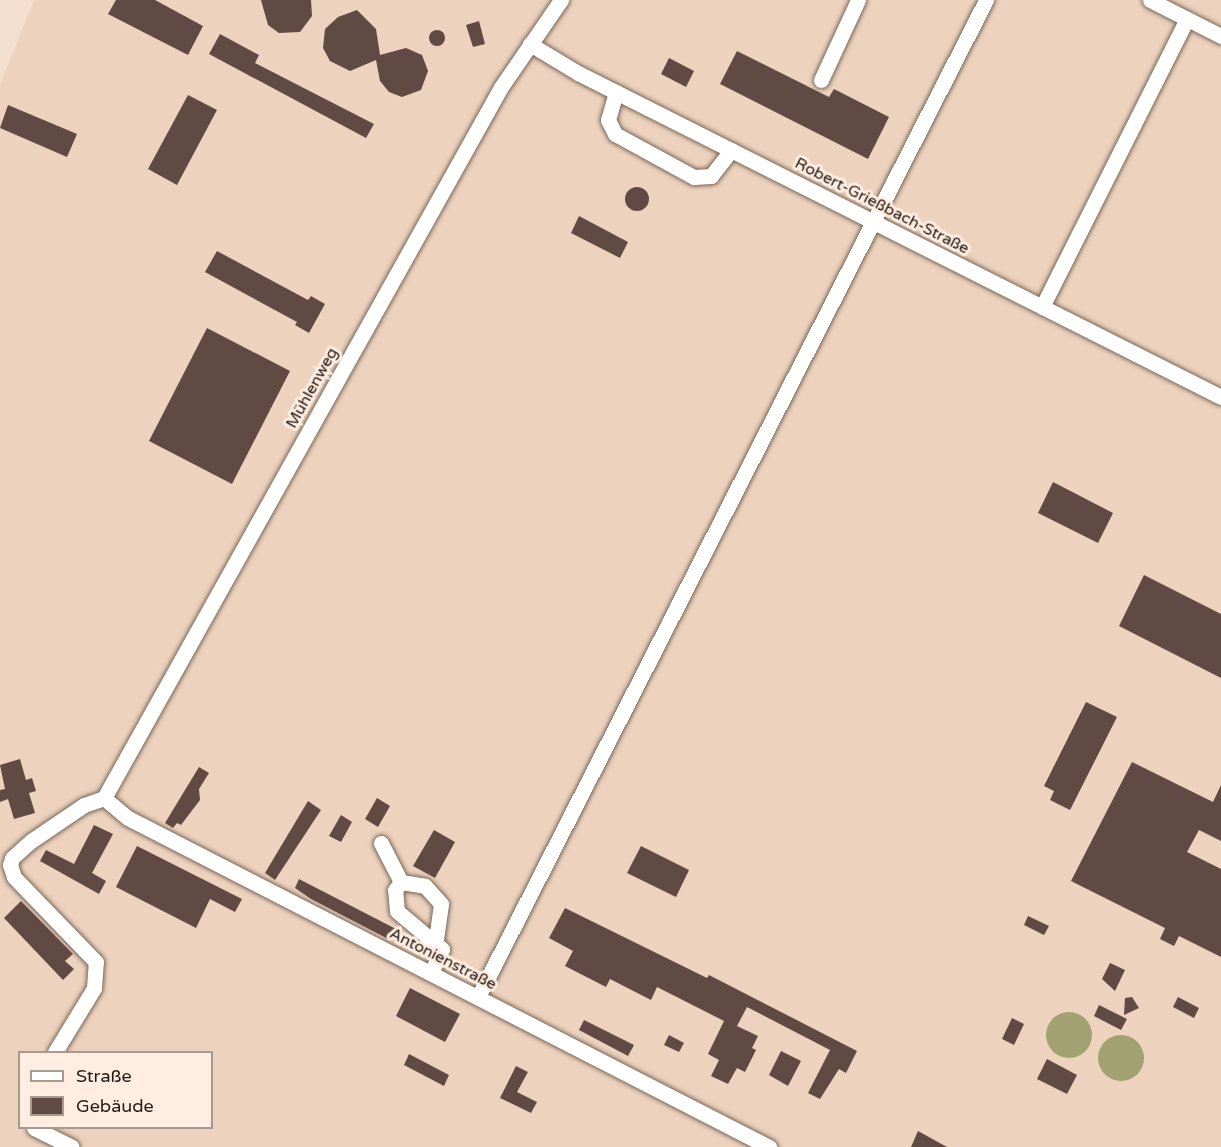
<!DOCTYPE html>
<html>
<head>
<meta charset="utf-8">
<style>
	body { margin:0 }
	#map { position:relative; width:1221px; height:1147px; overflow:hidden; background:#f4dfce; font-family:"Varela Round",sans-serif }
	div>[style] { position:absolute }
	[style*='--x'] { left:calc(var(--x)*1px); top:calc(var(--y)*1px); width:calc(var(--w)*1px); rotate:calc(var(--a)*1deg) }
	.built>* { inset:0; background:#edd2bd }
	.water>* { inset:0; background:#a2a172 }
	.round { border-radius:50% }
	.building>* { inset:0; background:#614a44 }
	.roads { filter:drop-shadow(0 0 2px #786657) drop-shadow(0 0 2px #786657) }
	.minor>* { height:15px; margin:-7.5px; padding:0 7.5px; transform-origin:7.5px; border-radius:7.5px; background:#fff }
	span { translate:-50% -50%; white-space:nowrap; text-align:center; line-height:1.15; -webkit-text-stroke:6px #feede0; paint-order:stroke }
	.street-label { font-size:16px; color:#221b15 }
	.legend { position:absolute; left:18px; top:1051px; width:195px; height:78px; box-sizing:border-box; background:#feede0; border:2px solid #a6998f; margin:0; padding:8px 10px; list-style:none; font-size:18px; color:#221b15 }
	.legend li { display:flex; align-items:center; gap:12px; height:30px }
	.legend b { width:30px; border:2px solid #a6998f }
</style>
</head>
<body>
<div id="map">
	<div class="built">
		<div style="clip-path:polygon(evenodd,34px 0,1221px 0,1221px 1147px,0 1147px,0 85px,34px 0,20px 1052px,212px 1052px,212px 1128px,20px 1128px,20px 1052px)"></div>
	</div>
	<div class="water">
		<div class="round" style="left:1046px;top:1012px;width:46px;height:46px"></div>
		<div class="round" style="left:1098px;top:1035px;width:46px;height:46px"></div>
	</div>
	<div class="building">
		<div style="clip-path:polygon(116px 0,155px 0,203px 26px,188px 55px,108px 14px)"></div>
		<div style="clip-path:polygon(261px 0,311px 0,312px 16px,300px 32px,279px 33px,268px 25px)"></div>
		<div style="clip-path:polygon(357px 10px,376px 29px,380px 55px,406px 48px,422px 55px,428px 71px,421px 90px,402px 97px,389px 92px,380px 81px,376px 60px,350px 71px,330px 61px,323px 48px,325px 29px,338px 17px)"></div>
		<div style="clip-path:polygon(479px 21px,485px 44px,473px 47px,466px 25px)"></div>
		<div class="round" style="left:429px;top:30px;width:16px;height:16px"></div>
		<div style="clip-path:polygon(220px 34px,259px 55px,255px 63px,374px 124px,366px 138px,209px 54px)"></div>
		<div style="clip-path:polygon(737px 51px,829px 97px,834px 89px,889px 117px,868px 159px,720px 84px)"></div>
		<div style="clip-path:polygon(669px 58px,694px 71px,686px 87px,661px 74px)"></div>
		<div style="clip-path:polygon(188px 95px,217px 110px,177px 185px,148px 169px)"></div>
		<div style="clip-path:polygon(8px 105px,77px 134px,67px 157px,0 128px)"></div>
		<div class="round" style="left:625px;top:187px;width:24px;height:24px"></div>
		<div style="clip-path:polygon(579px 216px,628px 242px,620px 258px,571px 233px)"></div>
		<div style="clip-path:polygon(217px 251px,308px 300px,311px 296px,325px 304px,309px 333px,295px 325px,297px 322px,205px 272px)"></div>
		<div style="clip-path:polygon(207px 328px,290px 371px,232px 484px,149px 441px)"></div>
		<div style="clip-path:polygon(1053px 482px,1113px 513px,1098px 543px,1038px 513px)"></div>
		<div style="clip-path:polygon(1144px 575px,1221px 614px,1221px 678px,1119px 626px)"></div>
		<div style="clip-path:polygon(1086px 702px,1117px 717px,1070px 810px,1050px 800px,1054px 791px,1044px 786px)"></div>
		<div style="clip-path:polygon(20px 759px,26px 780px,32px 778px,36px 791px,29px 793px,35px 813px,14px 819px,8px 799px,0 802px,0 790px,5px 789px,0 765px)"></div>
		<div style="clip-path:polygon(1132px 762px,1213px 802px,1221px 785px,1221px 841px,1199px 830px,1187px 852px,1221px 869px,1221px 957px,1179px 936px,1174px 946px,1160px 939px,1165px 928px,1071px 881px)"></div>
		<div style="clip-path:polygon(199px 767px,209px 773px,199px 789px,200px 800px,181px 825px,177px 823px,173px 828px,165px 823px)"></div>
		<div style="clip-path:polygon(377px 798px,390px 806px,378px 827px,365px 819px)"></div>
		<div style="clip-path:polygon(308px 801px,321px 810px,275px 880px,265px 873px)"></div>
		<div style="clip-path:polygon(341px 815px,352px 822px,341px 842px,329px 836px)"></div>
		<div style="clip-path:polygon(94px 825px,113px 834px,92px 873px,106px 881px,99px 894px,40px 861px,46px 850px,74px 864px)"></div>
		<div style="clip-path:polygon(434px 830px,455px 842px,435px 878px,413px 866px)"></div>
		<div style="clip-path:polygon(137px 846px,242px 899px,235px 912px,210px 899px,196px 928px,116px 887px)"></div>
		<div style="clip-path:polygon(641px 846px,689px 870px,676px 897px,627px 873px)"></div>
		<div style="clip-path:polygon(299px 879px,396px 929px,390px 940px,311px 899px,295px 888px)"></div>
		<div style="clip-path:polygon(21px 901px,73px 954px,65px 961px,74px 969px,63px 980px,4px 918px)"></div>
		<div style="clip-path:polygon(565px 908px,707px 978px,709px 975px,857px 1051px,846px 1073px,839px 1069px,820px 1099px,808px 1093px,830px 1050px,747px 1007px,737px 1026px,758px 1036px,752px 1048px,756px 1050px,745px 1072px,737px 1068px,728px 1084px,711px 1076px,719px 1060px,708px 1054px,724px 1021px,657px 987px,651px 1000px,610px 979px,606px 987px,565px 966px,573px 951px,549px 938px)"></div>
		<div style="clip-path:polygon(1028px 916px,1049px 926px,1044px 935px,1024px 925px)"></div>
		<div style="clip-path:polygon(1110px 963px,1125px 970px,1115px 991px,1102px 979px)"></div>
		<div style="clip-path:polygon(410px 988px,460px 1014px,445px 1042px,396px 1016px)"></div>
		<div style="clip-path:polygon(1132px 997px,1139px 1008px,1124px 1015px,1125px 998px)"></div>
		<div style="clip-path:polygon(1178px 997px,1199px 1008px,1194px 1018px,1173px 1007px)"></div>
		<div style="clip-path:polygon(1099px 1005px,1127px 1019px,1121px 1030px,1094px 1016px)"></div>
		<div style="clip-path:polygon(1012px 1018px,1024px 1024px,1014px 1045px,1002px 1039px)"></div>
		<div style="clip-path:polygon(584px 1020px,634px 1045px,628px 1056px,579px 1030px)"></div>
		<div style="clip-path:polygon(669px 1035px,684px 1043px,679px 1052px,664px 1045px)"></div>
		<div style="clip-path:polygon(781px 1051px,801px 1061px,788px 1086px,769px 1075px)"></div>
		<div style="clip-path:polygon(409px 1054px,449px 1075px,444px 1086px,404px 1065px)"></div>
		<div style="clip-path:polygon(1047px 1059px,1077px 1075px,1067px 1094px,1037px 1079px)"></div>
		<div style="clip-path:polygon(516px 1066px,528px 1072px,517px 1092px,537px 1102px,531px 1113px,500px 1098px)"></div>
		<div style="clip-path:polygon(918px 1131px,947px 1147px,911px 1147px)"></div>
	</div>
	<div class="roads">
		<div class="minor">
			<div style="--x:1150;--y:0;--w:80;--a:26.9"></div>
			<div style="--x:530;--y:44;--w:56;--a:31.1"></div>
			<div style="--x:578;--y:73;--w:720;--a:26.74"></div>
			<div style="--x:821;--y:80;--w:88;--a:-65.2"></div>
			<div style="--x:616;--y:92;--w:29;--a:106"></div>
			<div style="--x:608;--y:120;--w:16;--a:63"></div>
			<div style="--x:615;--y:134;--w:90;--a:28.6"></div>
			<div style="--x:694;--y:177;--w:17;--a:-3"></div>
			<div style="--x:711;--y:176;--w:33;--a:-52"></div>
			<div style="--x:1042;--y:307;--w:322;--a:-63.3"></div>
			<div style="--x:104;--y:798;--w:814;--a:-60.82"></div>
			<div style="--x:501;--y:87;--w:106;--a:-55.4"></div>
			<div style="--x:104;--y:798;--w:31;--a:40"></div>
			<div style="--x:128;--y:818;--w:721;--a:27.17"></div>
			<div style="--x:381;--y:843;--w:44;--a:62.9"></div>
			<div style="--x:431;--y:973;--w:26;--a:-65"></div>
			<div style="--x:442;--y:949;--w:59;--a:-139.8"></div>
			<div style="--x:397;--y:911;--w:21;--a:-95"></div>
			<div style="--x:395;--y:890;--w:10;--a:-53"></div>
			<div style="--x:401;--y:882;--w:24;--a:9"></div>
			<div style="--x:425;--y:886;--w:24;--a:48"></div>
			<div style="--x:441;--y:904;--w:37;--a:98"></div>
			<div style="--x:478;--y:997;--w:1119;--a:-63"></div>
			<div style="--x:55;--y:1052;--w:75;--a:-58.6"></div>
			<div style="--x:94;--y:988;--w:26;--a:-86"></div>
			<div style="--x:96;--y:962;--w:118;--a:-134"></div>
			<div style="--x:14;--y:877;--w:13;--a:-108"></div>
			<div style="--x:10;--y:865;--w:7;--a:-74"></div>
			<div style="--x:12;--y:858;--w:25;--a:-42"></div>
			<div style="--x:31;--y:841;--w:64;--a:-34.2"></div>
			<div style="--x:84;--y:805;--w:21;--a:-19"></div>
			<div style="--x:34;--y:1128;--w:42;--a:26.6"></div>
		</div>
	</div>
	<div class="street-label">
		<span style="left:882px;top:206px;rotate:27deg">Robert-Grießbach-Straße</span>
		<span style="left:312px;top:388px;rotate:-61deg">Mühlenweg</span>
		<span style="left:443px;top:959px;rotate:27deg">Antonienstraße</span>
	</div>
	<ul class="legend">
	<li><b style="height:8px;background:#fff"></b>Straße</li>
	<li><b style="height:16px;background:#614a44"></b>Gebäude</li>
	</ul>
</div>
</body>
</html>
